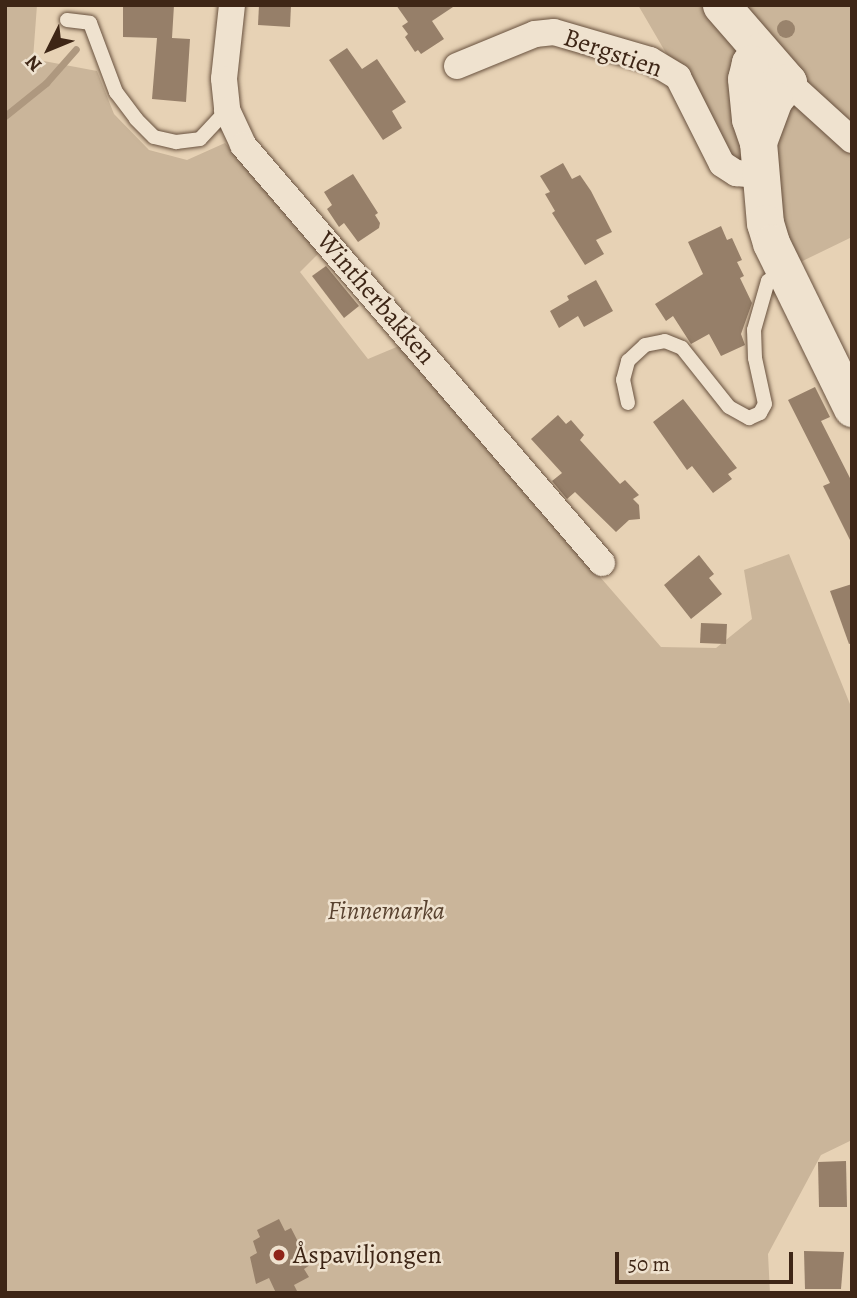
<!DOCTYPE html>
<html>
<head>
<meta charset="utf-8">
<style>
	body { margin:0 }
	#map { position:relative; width:857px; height:1298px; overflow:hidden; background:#e7d2b5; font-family:Alegreya,serif }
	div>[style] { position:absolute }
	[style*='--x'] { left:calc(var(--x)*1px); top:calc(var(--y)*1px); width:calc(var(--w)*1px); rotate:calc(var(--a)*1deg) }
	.green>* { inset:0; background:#cab59a }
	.stream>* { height:7px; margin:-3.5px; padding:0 3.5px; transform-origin:3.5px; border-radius:3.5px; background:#ae987f }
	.building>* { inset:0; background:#967f69 }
	.roads { filter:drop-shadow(0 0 2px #68513e) drop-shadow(0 0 2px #68513e) }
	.service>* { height:14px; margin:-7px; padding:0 7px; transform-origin:7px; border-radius:7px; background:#efe2cf }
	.minor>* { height:26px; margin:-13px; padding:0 13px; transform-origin:13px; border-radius:13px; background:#efe2cf }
	.secondary>* { height:37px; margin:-18.5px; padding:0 18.5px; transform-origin:18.5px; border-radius:18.5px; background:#efe2cf }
	.trees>* { width:18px; height:18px; margin:-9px; border-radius:50%; background:#99836c }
	.dots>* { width:19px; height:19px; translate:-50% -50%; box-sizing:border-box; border:4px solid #efe2cf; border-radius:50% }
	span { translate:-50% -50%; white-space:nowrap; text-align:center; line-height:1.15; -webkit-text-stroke:5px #efe2cf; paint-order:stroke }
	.street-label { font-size:26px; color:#3e2616 }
	.park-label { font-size:26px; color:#5a4330; font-style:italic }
	.poi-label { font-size:26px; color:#3e2616 }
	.left { translate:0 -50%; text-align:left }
	.frame { position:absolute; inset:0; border:7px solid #3e2616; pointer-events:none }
	.north { position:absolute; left:14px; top:14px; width:70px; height:70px; -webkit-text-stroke:5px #efe2cf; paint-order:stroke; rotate:227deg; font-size:19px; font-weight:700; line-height:28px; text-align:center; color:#3e2616 }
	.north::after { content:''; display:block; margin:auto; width:24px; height:32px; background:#3e2616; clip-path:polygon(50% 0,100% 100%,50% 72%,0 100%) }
	.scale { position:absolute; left:615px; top:1252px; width:178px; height:32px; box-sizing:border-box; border:4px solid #3e2616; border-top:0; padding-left:9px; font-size:21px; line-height:24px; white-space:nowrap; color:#3e2616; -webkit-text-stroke:5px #efe2cf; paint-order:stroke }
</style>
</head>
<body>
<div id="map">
	<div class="green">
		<div style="clip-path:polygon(5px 5px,37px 5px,33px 59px,97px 71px,114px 114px,149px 150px,187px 160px,225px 143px,319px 253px,300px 272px,368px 359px,399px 346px,661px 647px,716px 648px,752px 619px,744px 570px,789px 554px,852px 709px,852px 1140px,821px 1155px,768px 1254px,770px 1293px,5px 1293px)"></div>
		<div style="clip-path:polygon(638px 5px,852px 5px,852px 237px,784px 270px,765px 223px)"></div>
	</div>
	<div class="stream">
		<div style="--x:5;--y:116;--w:53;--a:-38.8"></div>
		<div style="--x:46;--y:83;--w:45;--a:-48.6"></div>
	</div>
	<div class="building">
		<div style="clip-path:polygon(123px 5px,174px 5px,172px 38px,190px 39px,186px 102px,152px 99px,157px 38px,123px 37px)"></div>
		<div style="clip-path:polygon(259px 5px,291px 5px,290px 27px,258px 25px)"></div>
		<div style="clip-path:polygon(396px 5px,456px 5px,432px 21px,444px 39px,421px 54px,418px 50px,415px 52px,405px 37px,408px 34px,402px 26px,408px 22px)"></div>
		<div style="clip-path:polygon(347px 48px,362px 69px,377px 59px,406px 102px,392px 111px,402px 128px,383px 140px,329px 60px)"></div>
		<div style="clip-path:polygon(563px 163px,572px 179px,580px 175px,591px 191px,612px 232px,596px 240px,604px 254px,585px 265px,552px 213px,555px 211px,545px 194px,550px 192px,540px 176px)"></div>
		<div style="clip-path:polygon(353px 174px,378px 213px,375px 215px,380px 223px,379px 228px,358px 242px,344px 223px,339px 227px,327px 209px,332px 205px,324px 192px)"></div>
		<div style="clip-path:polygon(721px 226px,727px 240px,732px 238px,742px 260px,737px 262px,744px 276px,740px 278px,752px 303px,741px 334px,745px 345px,721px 356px,709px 334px,691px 344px,673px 316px,666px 321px,655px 304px,703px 274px,688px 242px)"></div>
		<div style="clip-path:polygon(326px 266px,359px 306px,344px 318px,312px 276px)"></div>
		<div style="clip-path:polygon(596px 280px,613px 311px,584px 327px,578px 316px,559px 328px,550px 311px,569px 300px,567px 296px)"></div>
		<div style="clip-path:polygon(815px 387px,830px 417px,821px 421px,852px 482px,852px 544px,823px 486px,830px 483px,788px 400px)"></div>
		<div style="clip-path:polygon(683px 399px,737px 468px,728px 474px,732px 479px,713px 493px,692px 466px,687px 470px,653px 422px)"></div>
		<div style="clip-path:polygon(558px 415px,566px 424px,571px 420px,584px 435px,580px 440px,620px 484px,625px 480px,639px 495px,633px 499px,639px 505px,640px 519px,629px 520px,616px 532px,575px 492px,567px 499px,552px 481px,562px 473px,531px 439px)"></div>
		<div style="clip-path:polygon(699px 555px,714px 574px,709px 578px,722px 594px,691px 619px,664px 585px)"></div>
		<div style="clip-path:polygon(852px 584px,852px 643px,849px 644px,830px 591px)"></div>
		<div style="clip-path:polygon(701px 623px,727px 624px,726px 644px,700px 643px)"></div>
		<div style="clip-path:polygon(846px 1161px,847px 1207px,819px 1207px,818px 1162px)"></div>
		<div style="clip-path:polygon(279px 1219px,285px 1231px,291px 1228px,310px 1265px,304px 1269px,309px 1277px,294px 1285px,298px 1293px,276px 1293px,269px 1278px,256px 1284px,250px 1257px,257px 1253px,253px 1241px,260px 1237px,257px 1230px)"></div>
		<div style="clip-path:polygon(804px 1251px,844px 1252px,841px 1289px,805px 1289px)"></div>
	</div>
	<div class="roads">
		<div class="service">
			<div style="--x:67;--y:20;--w:23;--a:7"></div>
			<div style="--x:90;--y:23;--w:74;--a:69.4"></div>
			<div style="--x:116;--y:92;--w:34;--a:53"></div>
			<div style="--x:136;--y:119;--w:25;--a:45"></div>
			<div style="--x:154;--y:137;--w:23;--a:13"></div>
			<div style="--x:176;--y:142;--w:24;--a:-7"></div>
			<div style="--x:200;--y:139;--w:40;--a:-47"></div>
			<div style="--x:628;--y:403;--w:24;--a:-102"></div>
			<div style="--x:623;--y:380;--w:20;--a:-75"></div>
			<div style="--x:628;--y:361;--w:23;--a:-43"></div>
			<div style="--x:645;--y:345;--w:20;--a:-11"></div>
			<div style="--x:665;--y:341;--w:18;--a:22"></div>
			<div style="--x:682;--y:348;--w:75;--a:51.5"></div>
			<div style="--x:729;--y:407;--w:23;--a:29"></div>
			<div style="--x:749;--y:418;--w:12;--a:-24"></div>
			<div style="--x:760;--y:413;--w:10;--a:-61"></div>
			<div style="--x:765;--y:404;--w:47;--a:-102.3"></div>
			<div style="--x:755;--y:358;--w:28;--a:-92"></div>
			<div style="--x:754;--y:330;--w:51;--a:-74.1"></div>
			<div style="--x:768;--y:281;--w:18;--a:-34"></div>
		</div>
		<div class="minor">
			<div style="--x:232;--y:5;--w:74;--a:96.2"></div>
			<div style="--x:224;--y:79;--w:31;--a:84"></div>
			<div style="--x:227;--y:110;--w:38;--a:65"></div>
			<div style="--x:243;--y:145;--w:551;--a:49.34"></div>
			<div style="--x:457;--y:66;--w:84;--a:-22.3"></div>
			<div style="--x:535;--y:34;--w:19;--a:-6"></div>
			<div style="--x:554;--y:32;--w:100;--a:16.3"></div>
			<div style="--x:650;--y:60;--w:33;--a:31"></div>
			<div style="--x:678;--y:77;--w:97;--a:63.2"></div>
			<div style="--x:722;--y:164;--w:17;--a:33"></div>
			<div style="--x:736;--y:173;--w:23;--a:5"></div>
			<div style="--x:788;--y:82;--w:86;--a:42.2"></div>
		</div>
		<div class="secondary">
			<div style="--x:721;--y:5;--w:102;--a:49"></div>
			<div style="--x:788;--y:82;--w:22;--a:129"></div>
			<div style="--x:774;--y:99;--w:46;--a:110.4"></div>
			<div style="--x:760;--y:51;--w:16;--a:130"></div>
			<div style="--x:750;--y:63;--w:16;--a:104"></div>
			<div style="--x:746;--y:79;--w:40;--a:84.3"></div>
			<div style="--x:750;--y:119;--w:24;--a:71"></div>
			<div style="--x:758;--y:142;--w:81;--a:85.1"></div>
			<div style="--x:765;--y:223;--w:21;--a:73"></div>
			<div style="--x:771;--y:243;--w:184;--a:63.9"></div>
		</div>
	</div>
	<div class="trees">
		<div style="left:786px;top:29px"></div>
	</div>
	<div class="dots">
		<div style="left:279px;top:1255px;background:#8f2418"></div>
	</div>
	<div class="street-label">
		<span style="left:613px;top:53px;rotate:19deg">Bergstien</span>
		<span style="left:376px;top:298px;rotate:49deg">Wintherbakken</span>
	</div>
	<div class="park-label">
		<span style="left:386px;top:911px">Finnemarka</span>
	</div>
	<div class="poi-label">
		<span class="left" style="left:293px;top:1255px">Åspaviljongen</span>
	</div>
	<div class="frame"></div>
	<div class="north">N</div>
	<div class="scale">50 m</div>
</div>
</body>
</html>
